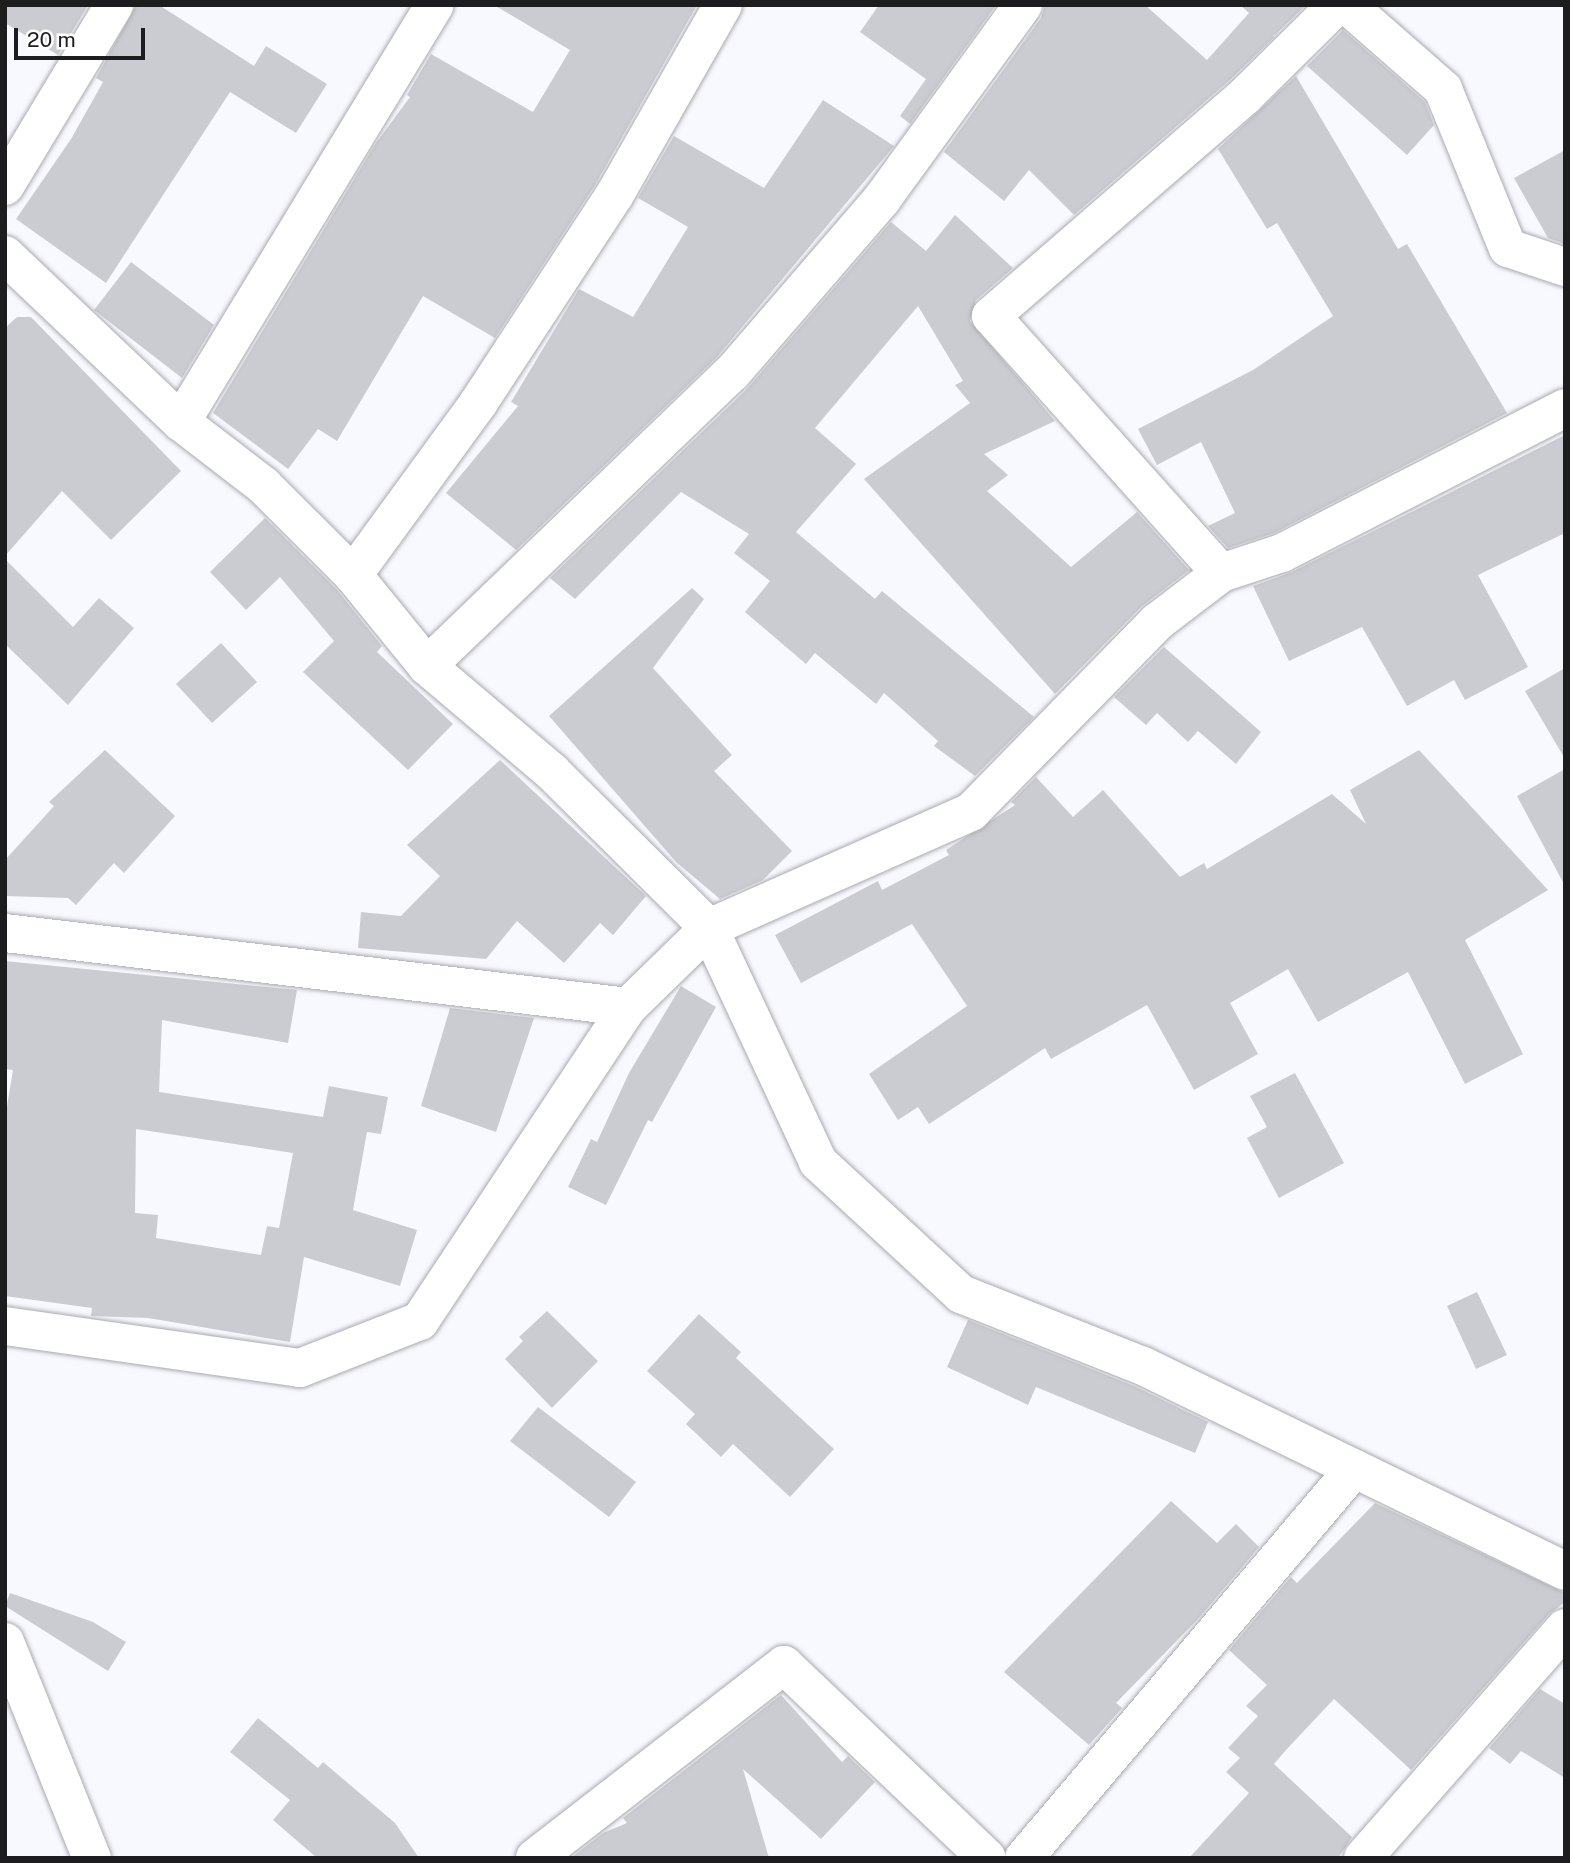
<!DOCTYPE html>
<html>
<head>
<meta charset="utf-8">
<style>
	body { margin:0 }
	#map { position:relative; width:1570px; height:1863px; overflow:hidden; background:#f8f9ff; font-family:"Public Sans",sans-serif }
	div>[style] { position:absolute }
	[style*='--x'] { left:calc(var(--x)*1px); top:calc(var(--y)*1px); width:calc(var(--w)*1px); rotate:calc(var(--a)*1deg) }
	.building>* { inset:0; background:#cbccd1 }
	.roads { filter:drop-shadow(0 0 2px #a9a9af) drop-shadow(0 0 2px #a9a9af) }
	.street>* { height:38px; margin:-19px; padding:0 19px; transform-origin:19px; border-radius:19px; background:#fff }
	span { translate:-50% -50%; white-space:nowrap; text-align:center; line-height:1.15; -webkit-text-stroke:5px #fff; paint-order:stroke }
	.frame { position:absolute; inset:0; border:7px solid #1d1d1f; pointer-events:none }
	.scale { position:absolute; left:14px; top:28px; width:131px; height:32px; box-sizing:border-box; border:4px solid #1d1d1f; border-top:0; padding-left:9px; font-size:21px; line-height:24px; white-space:nowrap; color:#1d1d1f; -webkit-text-stroke:5px #fff; paint-order:stroke }
</style>
</head>
<body>
<div id="map">
	<div class="building">
		<div style="clip-path:polygon(5px 5px,88px 5px,58px 55px,5px 23px)"></div>
		<div style="clip-path:polygon(136px 5px,159px 5px,254px 66px,266px 46px,327px 84px,296px 133px,230px 92px,106px 283px,16px 219px,71px 139px,103px 82px,96px 78px)"></div>
		<div style="clip-path:polygon(494px 5px,697px 5px,595px 185px,495px 338px,423px 296px,337px 441px,318px 429px,288px 469px,213px 413px,376px 143px,410px 97px,407px 95px,431px 54px,533px 112px,570px 50px)"></div>
		<div style="clip-path:polygon(879px 5px,996px 5px,910px 124px,900px 116px,926px 79px,860px 32px)"></div>
		<div style="clip-path:polygon(1045px 5px,1145px 5px,1207px 60px,1249px 13px,1240px 5px,1306px 5px,1274px 36px,1272px 34px,1274px 37px,1231px 79px,1074px 215px,1029px 170px,1004px 201px,944px 152px,1041px 18px)"></div>
		<div style="clip-path:polygon(1343px 30px,1425px 102px,1434px 125px,1407px 155px,1307px 66px)"></div>
		<div style="clip-path:polygon(1296px 76px,1398px 249px,1407px 244px,1507px 413px,1274px 533px,1228px 548px,1208px 526px,1235px 513px,1201px 442px,1157px 465px,1138px 429px,1253px 370px,1333px 316px,1277px 223px,1267px 229px,1218px 149px)"></div>
		<div style="clip-path:polygon(823px 100px,894px 146px,716px 358px,516px 550px,446px 493px,518px 406px,511px 402px,579px 289px,633px 317px,688px 227px,638px 198px,674px 136px,764px 188px)"></div>
		<div style="clip-path:polygon(1565px 150px,1565px 244px,1548px 238px,1514px 178px)"></div>
		<div style="clip-path:polygon(955px 215px,1013px 268px,976px 300px,970px 321px,1055px 421px,984px 454px,1008px 475px,987px 491px,1071px 567px,1137px 512px,1189px 570px,1141px 607px,1055px 694px,864px 479px,970px 403px,955px 385px,963px 381px,918px 306px,815px 428px,856px 464px,796px 532px,875px 599px,882px 591px,1034px 717px,975px 776px,934px 746px,938px 741px,884px 693px,876px 704px,815px 653px,806px 664px,745px 612px,770px 581px,734px 553px,749px 534px,681px 492px,575px 599px,550px 578px,747px 389px,891px 222px,926px 251px)"></div>
		<div style="clip-path:polygon(131px 262px,214px 325px,182px 378px,94px 310px)"></div>
		<div style="clip-path:polygon(17px 317px,31px 317px,181px 471px,111px 540px,62px 491px,5px 556px,5px 328px)"></div>
		<div style="clip-path:polygon(1565px 435px,1565px 533px,1478px 575px,1528px 667px,1465px 700px,1454px 680px,1407px 706px,1362px 627px,1289px 661px,1253px 586px,1292px 572px)"></div>
		<div style="clip-path:polygon(265px 518px,337px 590px,382px 646px,377px 652px,453px 724px,408px 770px,303px 672px,334px 641px,280px 577px,246px 610px,210px 572px)"></div>
		<div style="clip-path:polygon(5px 559px,73px 627px,99px 598px,134px 628px,68px 705px,5px 644px)"></div>
		<div style="clip-path:polygon(692px 588px,704px 599px,653px 668px,732px 755px,714px 771px,792px 851px,763px 880px,720px 899px,676px 862px,549px 716px)"></div>
		<div style="clip-path:polygon(221px 643px,257px 682px,212px 723px,176px 684px)"></div>
		<div style="clip-path:polygon(1164px 647px,1261px 732px,1236px 764px,1198px 731px,1188px 742px,1157px 713px,1146px 725px,1114px 697px)"></div>
		<div style="clip-path:polygon(1565px 668px,1565px 759px,1525px 691px)"></div>
		<div style="clip-path:polygon(105px 750px,175px 816px,124px 873px,114px 863px,76px 905px,68px 898px,5px 896px,5px 860px,54px 806px,49px 802px)"></div>
		<div style="clip-path:polygon(1419px 750px,1548px 890px,1465px 940px,1523px 1054px,1465px 1084px,1408px 972px,1318px 1022px,1288px 969px,1230px 1003px,1258px 1054px,1194px 1090px,1147px 1005px,1051px 1059px,1045px 1048px,929px 1124px,918px 1107px,898px 1120px,869px 1074px,967px 1006px,912px 924px,801px 983px,775px 935px,878px 881px,882px 890px,949px 855px,946px 850px,1015px 805px,1011px 802px,1036px 777px,1073px 817px,1103px 790px,1180px 877px,1204px 863px,1207px 869px,1332px 794px,1366px 824px,1350px 790px)"></div>
		<div style="clip-path:polygon(500px 760px,646px 896px,613px 935px,600px 923px,564px 963px,517px 921px,486px 959px,358px 948px,361px 912px,401px 916px,440px 876px,407px 845px)"></div>
		<div style="clip-path:polygon(1565px 769px,1565px 886px,1517px 796px)"></div>
		<div style="clip-path:polygon(evenodd,5px 961px,297px 990px,288px 1043px,162px 1020px,159px 1092px,323px 1117px,329px 1086px,388px 1097px,381px 1134px,367px 1132px,353px 1210px,417px 1230px,400px 1286px,304px 1257px,290px 1342px,148px 1318px,91px 1316px,92px 1308px,5px 1296px,5px 1118px,13px 1070px,5px 1069px,5px 961px,136px 1129px,293px 1153px,279px 1228px,267px 1226px,261px 1255px,156px 1238px,158px 1215px,135px 1213px,136px 1129px)"></div>
		<div style="clip-path:polygon(681px 986px,716px 1007px,652px 1122px,648px 1120px,606px 1205px,568px 1187px,591px 1139px,597px 1142px,629px 1073px)"></div>
		<div style="clip-path:polygon(450px 1008px,534px 1018px,496px 1132px,421px 1106px)"></div>
		<div style="clip-path:polygon(1295px 1073px,1344px 1163px,1279px 1198px,1247px 1138px,1267px 1127px,1250px 1096px)"></div>
		<div style="clip-path:polygon(1477px 1292px,1507px 1355px,1476px 1369px,1447px 1306px)"></div>
		<div style="clip-path:polygon(547px 1311px,598px 1361px,552px 1408px,505px 1359px,523px 1341px,519px 1337px)"></div>
		<div style="clip-path:polygon(699px 1314px,741px 1352px,736px 1358px,834px 1449px,790px 1497px,733px 1444px,721px 1457px,686px 1424px,695px 1414px,647px 1371px)"></div>
		<div style="clip-path:polygon(968px 1320px,1134px 1386px,1208px 1422px,1195px 1453px,1036px 1387px,1028px 1405px,947px 1367px)"></div>
		<div style="clip-path:polygon(538px 1407px,636px 1482px,609px 1517px,510px 1441px)"></div>
		<div style="clip-path:polygon(1171px 1501px,1217px 1543px,1236px 1524px,1259px 1547px,1197px 1620px,1116px 1703px,1122px 1708px,1089px 1745px,1004px 1672px)"></div>
		<div style="clip-path:polygon(1375px 1503px,1565px 1593px,1565px 1602px,1549px 1614px,1411px 1770px,1334px 1699px,1286px 1750px,1274px 1764px,1352px 1837px,1338px 1858px,1189px 1858px,1249px 1793px,1226px 1772px,1240px 1758px,1228px 1748px,1258px 1716px,1246px 1706px,1267px 1685px,1229px 1650px,1291px 1577px,1297px 1583px)"></div>
		<div style="clip-path:polygon(10px 1593px,93px 1622px,126px 1642px,108px 1671px,5px 1606px)"></div>
		<div style="clip-path:polygon(1540px 1689px,1565px 1704px,1565px 1778px,1521px 1751px,1510px 1764px,1489px 1748px)"></div>
		<div style="clip-path:polygon(781px 1695px,842px 1762px,848px 1756px,875px 1782px,821px 1839px,743px 1769px,769px 1858px,571px 1858px,603px 1833px,627px 1823px,623px 1818px)"></div>
		<div style="clip-path:polygon(258px 1718px,318px 1768px,323px 1762px,395px 1823px,419px 1858px,317px 1858px,273px 1820px,290px 1800px,230px 1752px)"></div>
	</div>
	<div class="roads">
		<div class="street">
			<div style="--x:1347;--y:5;--w:128;--a:41.2"></div>
			<div style="--x:1443;--y:89;--w:172;--a:67.8"></div>
			<div style="--x:1508;--y:248;--w:60;--a:18.4"></div>
			<div style="--x:5;--y:186;--w:211;--a:-58.9"></div>
			<div style="--x:5;--y:255;--w:243;--a:43.5"></div>
			<div style="--x:181;--y:422;--w:105;--a:37.6"></div>
			<div style="--x:264;--y:486;--w:126;--a:45"></div>
			<div style="--x:353;--y:575;--w:117;--a:50.9"></div>
			<div style="--x:427;--y:666;--w:164;--a:40.3"></div>
			<div style="--x:552;--y:772;--w:221;--a:44.8"></div>
			<div style="--x:709;--y:928;--w:258;--a:65"></div>
			<div style="--x:818;--y:1162;--w:195;--a:42.7"></div>
			<div style="--x:961;--y:1294;--w:196;--a:21.6"></div>
			<div style="--x:1143;--y:1366;--w:469;--a:25.9"></div>
			<div style="--x:181;--y:422;--w:488;--a:-58.7"></div>
			<div style="--x:1221;--y:573;--w:345;--a:-131.8"></div>
			<div style="--x:991;--y:316;--w:337;--a:-40.9"></div>
			<div style="--x:1246;--y:95;--w:128;--a:-44.7"></div>
			<div style="--x:353;--y:575;--w:214;--a:-53.9"></div>
			<div style="--x:479;--y:402;--w:246;--a:-56.8"></div>
			<div style="--x:614;--y:196;--w:220;--a:-60.3"></div>
			<div style="--x:427;--y:666;--w:423;--a:-43.9"></div>
			<div style="--x:732;--y:373;--w:230;--a:-49.2"></div>
			<div style="--x:882;--y:199;--w:240;--a:-54"></div>
			<div style="--x:5;--y:933;--w:627;--a:6.77"></div>
			<div style="--x:5;--y:1326;--w:298;--a:8.1"></div>
			<div style="--x:300;--y:1368;--w:129;--a:-21.4"></div>
			<div style="--x:420;--y:1321;--w:377;--a:-56.5"></div>
			<div style="--x:628;--y:1007;--w:113;--a:-44.3"></div>
			<div style="--x:709;--y:928;--w:287;--a:-23.9"></div>
			<div style="--x:971;--y:812;--w:266;--a:-45.6"></div>
			<div style="--x:1157;--y:622;--w:81;--a:-37.4"></div>
			<div style="--x:1221;--y:573;--w:64;--a:-18.2"></div>
			<div style="--x:1282;--y:553;--w:318;--a:-27.1"></div>
			<div style="--x:5;--y:1642;--w:233;--a:68.1"></div>
			<div style="--x:535;--y:1858;--w:315;--a:-37.8"></div>
			<div style="--x:784;--y:1665;--w:280;--a:43.6"></div>
			<div style="--x:1024;--y:1858;--w:510;--a:-49.69"></div>
			<div style="--x:1363;--y:1858;--w:306;--a:-48.7"></div>
		</div>
	</div>
	<div class="frame"></div>
	<div class="scale">20 m</div>
</div>
</body>
</html>
